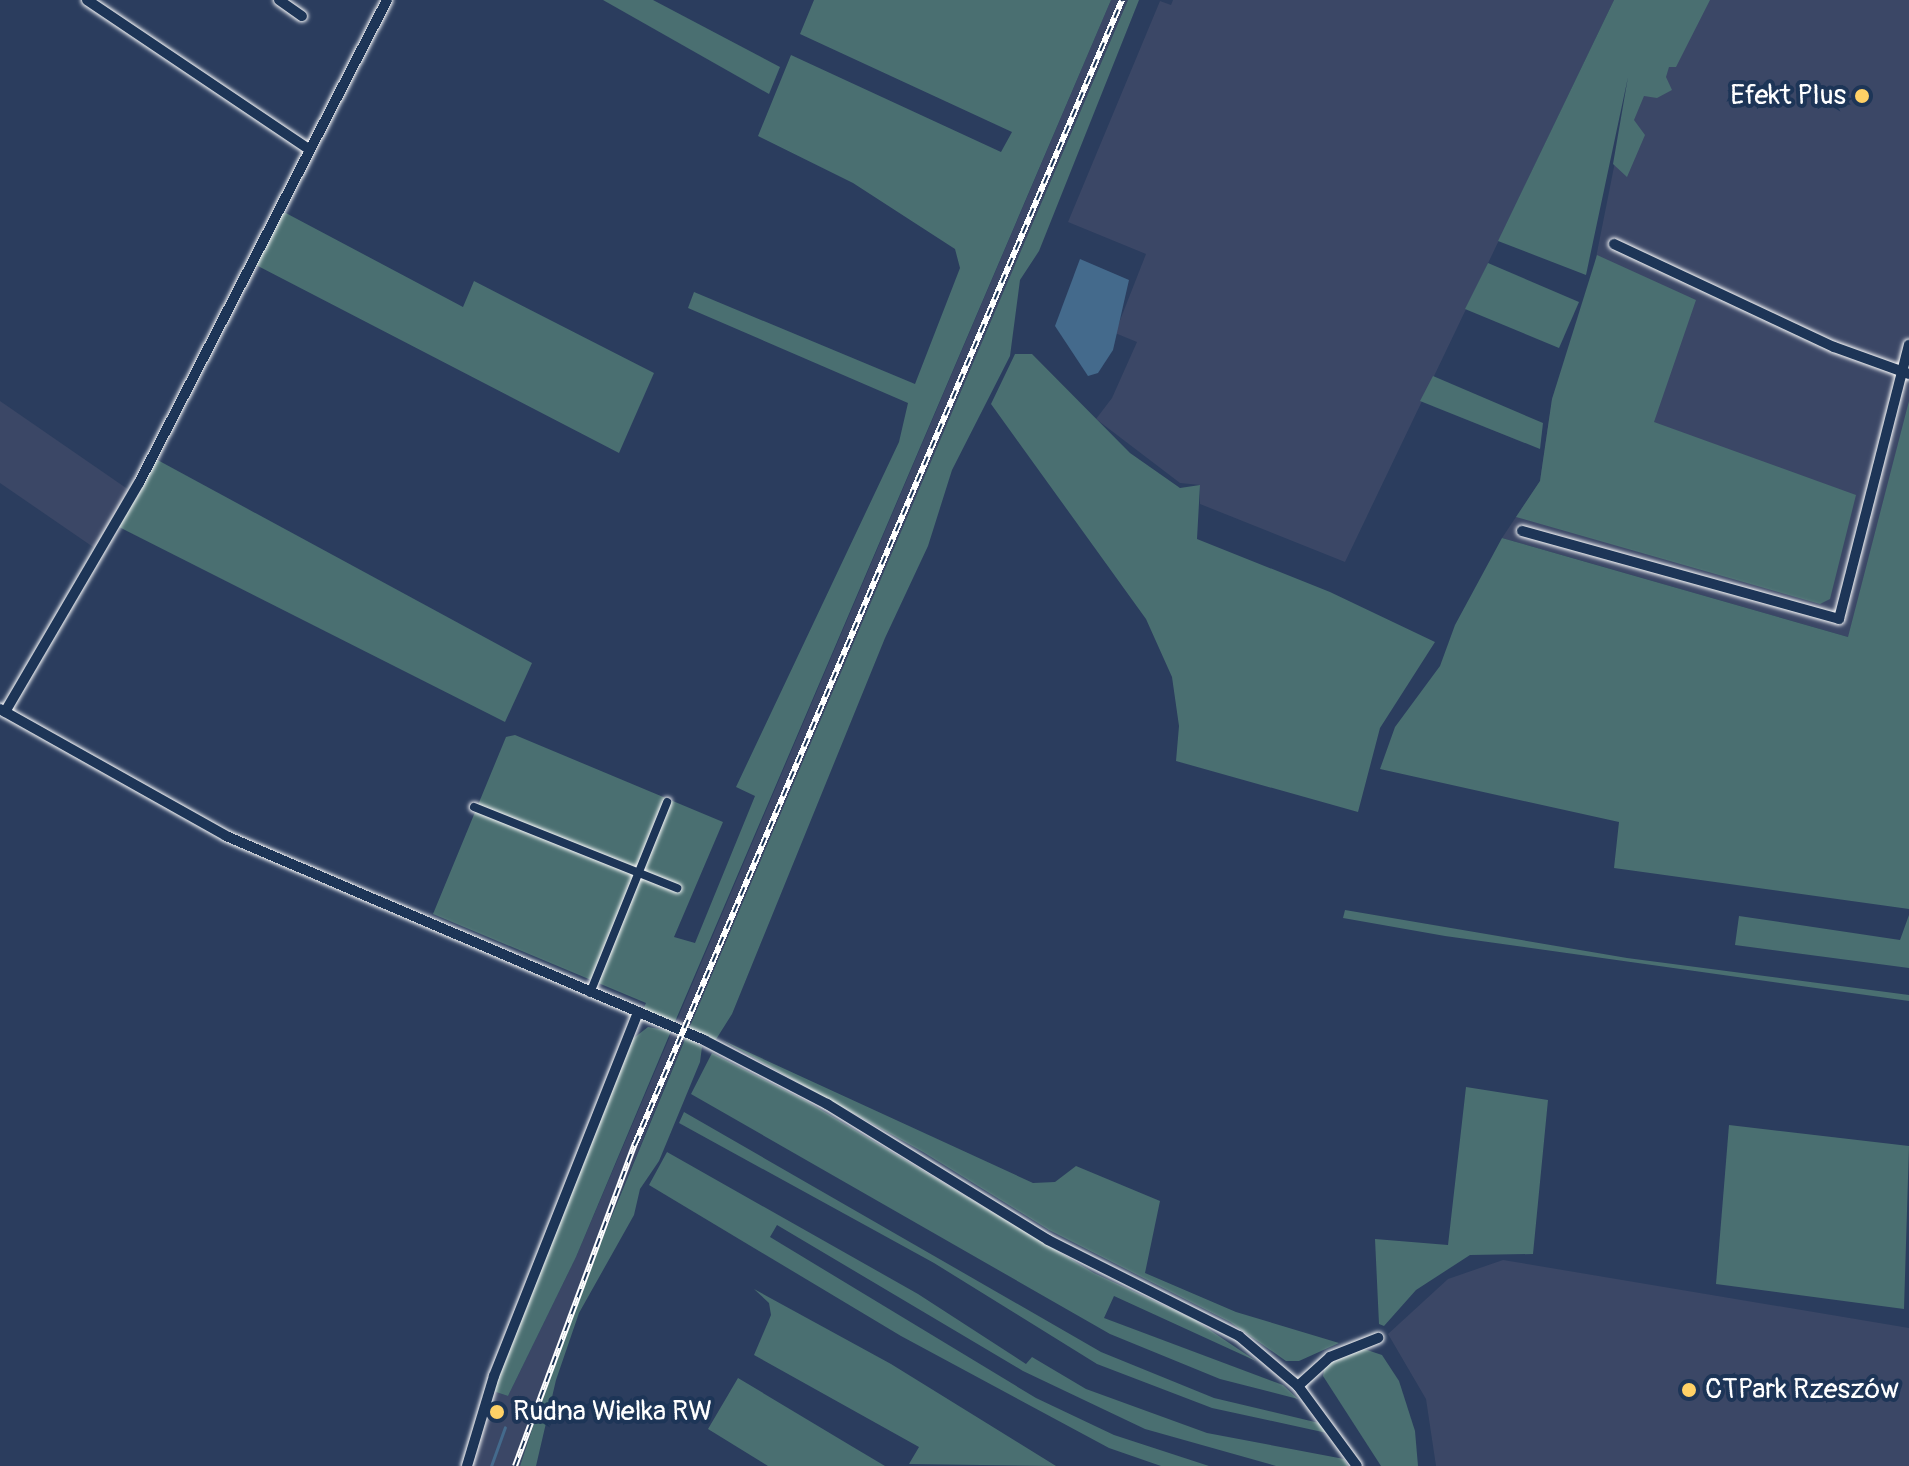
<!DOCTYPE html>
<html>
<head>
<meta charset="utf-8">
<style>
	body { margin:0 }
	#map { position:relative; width:1909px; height:1466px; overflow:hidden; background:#2b3d5e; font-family:Pangolin,sans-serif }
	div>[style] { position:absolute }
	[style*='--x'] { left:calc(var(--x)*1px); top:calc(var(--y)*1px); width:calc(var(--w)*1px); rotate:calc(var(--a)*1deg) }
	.built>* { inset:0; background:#3b4766 }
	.green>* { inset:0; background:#4a6f71 }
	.water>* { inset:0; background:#446a8c }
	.stream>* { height:3px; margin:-1.5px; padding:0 1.5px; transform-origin:1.5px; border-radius:1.5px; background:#446a8c }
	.roads { filter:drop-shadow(0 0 2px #fff) drop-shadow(0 0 2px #fff) }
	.pedestrian>* { height:8px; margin:-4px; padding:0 4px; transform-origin:4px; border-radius:4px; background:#1d3557 }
	.minor>* { height:10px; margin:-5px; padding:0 5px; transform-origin:5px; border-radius:5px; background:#1d3557 }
	.rail>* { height:6px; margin-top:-3px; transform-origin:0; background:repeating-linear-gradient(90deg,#1d3557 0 9px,#fff 0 18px); box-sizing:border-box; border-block:2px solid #fff }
	.dots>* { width:22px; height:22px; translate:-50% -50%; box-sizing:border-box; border:4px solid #1d3557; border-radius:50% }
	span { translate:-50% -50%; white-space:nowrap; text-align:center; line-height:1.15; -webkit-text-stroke:8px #1d3557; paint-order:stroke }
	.poi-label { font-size:28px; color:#fff }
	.right { translate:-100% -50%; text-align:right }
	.left { translate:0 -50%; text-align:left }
</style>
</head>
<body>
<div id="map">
	<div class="built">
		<div style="clip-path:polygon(1111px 0,1128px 0,661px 1096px,565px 1329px,520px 1466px,472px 1466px,493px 1391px,508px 1396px,576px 1257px)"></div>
		<div style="clip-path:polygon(1173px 0,1614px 0,1345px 562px,1200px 504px,1200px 485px,1180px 483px,1096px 419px,1112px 398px,1137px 342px,1115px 333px,1146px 254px,1068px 222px,1160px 1px,1171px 5px)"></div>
		<div style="clip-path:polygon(1647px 0,1909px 0,1909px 649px,1848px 637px,1502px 538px,1540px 481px,1552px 399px,1591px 283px)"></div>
		<div style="clip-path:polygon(0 401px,129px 490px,96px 549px,0 483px)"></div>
		<div style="clip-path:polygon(1503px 1260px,1909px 1328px,1909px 1466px,1436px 1466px,1426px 1399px,1388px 1334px,1448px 1279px)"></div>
	</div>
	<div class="green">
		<div style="clip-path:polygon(603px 0,653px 0,780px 67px,769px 94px)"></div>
		<div style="clip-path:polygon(814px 0,1111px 0,674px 1024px,643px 1010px,646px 1003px,433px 914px,506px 737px,515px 735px,723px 822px,674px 937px,695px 943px,755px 796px,736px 787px,899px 442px,908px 403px,688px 308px,694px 292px,915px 384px,960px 268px,955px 249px,853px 183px,758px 136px,791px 55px,1001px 152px,1012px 132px,800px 34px)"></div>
		<div style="clip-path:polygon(1128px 0,1139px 0,1039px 251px,1020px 280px,1010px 356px,952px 470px,928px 546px,885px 638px,732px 1014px,715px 1041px,688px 1031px)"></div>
		<div style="clip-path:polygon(1614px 0,1710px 0,1676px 67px,1669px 67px,1666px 77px,1672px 90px,1657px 98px,1644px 96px,1634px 120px,1645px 135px,1627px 177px,1613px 164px,1628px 77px,1586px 275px,1498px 241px)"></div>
		<div style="clip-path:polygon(282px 211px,463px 307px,474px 281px,654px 373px,619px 453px,256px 265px)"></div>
		<div style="clip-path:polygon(1597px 255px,1696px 300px,1654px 422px,1856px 495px,1830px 599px,1820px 604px,1516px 517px,1540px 481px,1552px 399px)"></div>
		<div style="clip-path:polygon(1488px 263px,1579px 302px,1559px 348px,1465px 309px)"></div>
		<div style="clip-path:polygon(1015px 354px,1032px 354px,1130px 453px,1180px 488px,1200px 485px,1197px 539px,1330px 592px,1435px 642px,1380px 728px,1358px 812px,1176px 761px,1179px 726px,1172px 677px,1146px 619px,991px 404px)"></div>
		<div style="clip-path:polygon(1433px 376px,1543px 423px,1540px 449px,1420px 401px)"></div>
		<div style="clip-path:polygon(1909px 401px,1909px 909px,1614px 868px,1619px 822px,1380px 769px,1395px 727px,1440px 666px,1455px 625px,1502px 538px,1848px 637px)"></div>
		<div style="clip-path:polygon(152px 457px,532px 663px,505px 722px,119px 527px)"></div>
		<div style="clip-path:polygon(1345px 910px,1627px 958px,1909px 995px,1909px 1001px,1445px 936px,1343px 918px)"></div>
		<div style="clip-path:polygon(1909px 915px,1909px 968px,1735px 945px,1739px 916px,1900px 940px)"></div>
		<div style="clip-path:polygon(648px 1027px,671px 1031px,576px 1257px,508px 1396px,493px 1391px,630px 1041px)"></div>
		<div style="clip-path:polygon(686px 1037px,702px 1047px,700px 1062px,659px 1161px,640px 1189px,634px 1215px,579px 1313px,556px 1380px,536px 1466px,520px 1466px,565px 1329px)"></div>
		<div style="clip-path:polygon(722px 1040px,1033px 1183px,1055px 1182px,1076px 1166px,1160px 1201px,1145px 1273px,1236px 1312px,1339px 1343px,1299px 1361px,1286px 1361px,1230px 1322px,1049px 1230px,923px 1152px)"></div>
		<div style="clip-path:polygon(712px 1053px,808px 1102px,1094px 1273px,1195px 1320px,1256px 1361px,1114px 1296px,1104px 1318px,1283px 1385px,1298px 1399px,1220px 1379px,1110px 1334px,691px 1094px)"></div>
		<div style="clip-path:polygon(1466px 1087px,1548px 1100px,1533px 1254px,1470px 1255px,1416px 1290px,1384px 1326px,1379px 1324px,1375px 1239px,1448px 1245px)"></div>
		<div style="clip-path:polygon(684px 1112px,1101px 1352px,1214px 1398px,1319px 1423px,1327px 1433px,1212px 1408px,1097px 1364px,934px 1263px,679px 1123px)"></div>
		<div style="clip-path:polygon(1729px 1125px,1909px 1146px,1904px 1309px,1716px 1284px)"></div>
		<div style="clip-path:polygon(667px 1152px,918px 1294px,1026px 1364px,1032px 1357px,1086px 1389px,1207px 1433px,1344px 1459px,1348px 1466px,1276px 1466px,1145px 1429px,1023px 1371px,777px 1225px,770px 1237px,1036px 1398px,1114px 1435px,1209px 1466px,1161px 1466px,1109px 1448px,901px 1336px,649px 1185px)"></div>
		<div style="clip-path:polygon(754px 1289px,891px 1364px,1056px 1466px,909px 1464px,919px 1447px,754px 1355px,771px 1315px,769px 1303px)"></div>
		<div style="clip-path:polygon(1364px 1349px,1382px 1355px,1399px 1381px,1415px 1431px,1418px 1466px,1381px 1466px,1323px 1376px,1325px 1365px)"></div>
		<div style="clip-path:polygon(738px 1378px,853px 1447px,885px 1466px,768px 1466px,708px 1429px)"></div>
	</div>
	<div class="water">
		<div style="clip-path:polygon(1080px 259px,1129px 280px,1113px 350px,1098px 373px,1088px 376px,1055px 326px)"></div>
	</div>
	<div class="stream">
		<div style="--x:491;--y:1466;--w:41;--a:-70.3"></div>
	</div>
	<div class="roads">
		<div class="pedestrian">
			<div style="--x:474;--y:807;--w:219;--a:21.8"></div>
			<div style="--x:590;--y:993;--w:206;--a:-68"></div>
		</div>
		<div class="minor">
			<div style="--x:87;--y:0;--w:265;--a:33.9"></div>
			<div style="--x:279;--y:0;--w:28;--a:35"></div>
			<div style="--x:1614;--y:244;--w:243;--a:25.1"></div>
			<div style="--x:1834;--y:347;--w:80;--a:19.8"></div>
			<div style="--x:1522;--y:531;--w:329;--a:15.5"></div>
			<div style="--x:1839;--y:619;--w:283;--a:-75.7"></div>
			<div style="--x:0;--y:709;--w:259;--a:29.3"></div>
			<div style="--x:226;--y:836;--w:520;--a:23.11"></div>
			<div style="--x:704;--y:1040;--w:139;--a:27.5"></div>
			<div style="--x:827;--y:1104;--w:259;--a:31.6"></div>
			<div style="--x:1048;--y:1240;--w:214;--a:26.7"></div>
			<div style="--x:1239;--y:1336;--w:77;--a:40.3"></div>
			<div style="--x:1298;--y:1386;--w:99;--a:53.6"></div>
			<div style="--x:5;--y:712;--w:265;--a:-59.7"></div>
			<div style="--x:139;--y:483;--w:543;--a:-62.82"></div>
			<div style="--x:1298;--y:1386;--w:43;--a:-42.2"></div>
			<div style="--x:1330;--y:1357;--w:52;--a:-21.6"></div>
			<div style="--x:467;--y:1466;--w:94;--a:-73.3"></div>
			<div style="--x:494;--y:1376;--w:389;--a:-68.4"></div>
		</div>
	</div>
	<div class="rail">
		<div style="--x:515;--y:1466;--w:344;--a:-69.6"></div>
		<div style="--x:635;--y:1144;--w:1243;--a:-66.94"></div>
	</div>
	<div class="dots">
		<div style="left:1862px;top:96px;background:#ffd166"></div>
		<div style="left:1689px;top:1390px;background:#ffd166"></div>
		<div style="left:497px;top:1412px;background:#ffd166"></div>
	</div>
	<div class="poi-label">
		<span class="right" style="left:1846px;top:96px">Efekt Plus</span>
		<span class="left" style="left:1705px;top:1390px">CTPark Rzeszów</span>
		<span class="left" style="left:513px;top:1412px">Rudna Wielka RW</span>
	</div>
</div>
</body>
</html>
